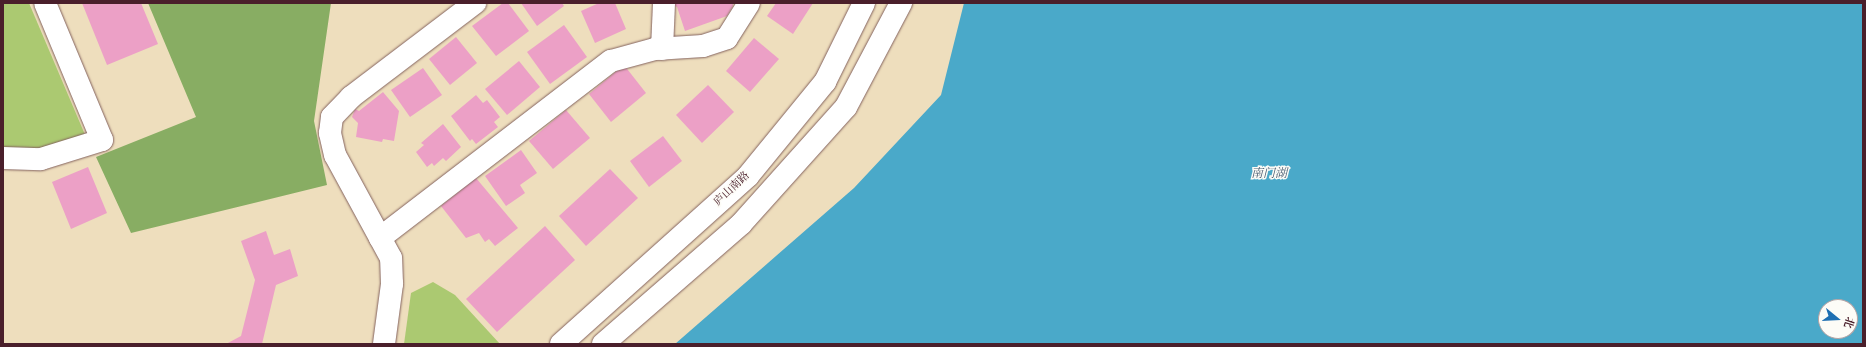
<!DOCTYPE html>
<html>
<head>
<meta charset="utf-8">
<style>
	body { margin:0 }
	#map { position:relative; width:1866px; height:347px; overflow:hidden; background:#eedebd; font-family:"IM FELL French Canon","Noto Serif SC",serif }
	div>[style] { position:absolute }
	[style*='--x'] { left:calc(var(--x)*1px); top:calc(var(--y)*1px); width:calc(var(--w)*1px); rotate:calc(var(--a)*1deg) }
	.green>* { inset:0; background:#abc971 }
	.forest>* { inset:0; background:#88ad63 }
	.water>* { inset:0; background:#4aa9c9 }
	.building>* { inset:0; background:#eca0c6 }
	.roads { filter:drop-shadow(0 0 1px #83625e) drop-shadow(0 0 1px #83625e) }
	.minor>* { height:22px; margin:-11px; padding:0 11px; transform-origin:11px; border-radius:11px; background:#fff }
	.major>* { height:22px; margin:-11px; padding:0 11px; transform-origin:11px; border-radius:11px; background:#fff }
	span { translate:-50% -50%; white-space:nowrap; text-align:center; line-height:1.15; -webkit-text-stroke:3px #fdfcf7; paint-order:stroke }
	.street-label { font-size:11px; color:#4a1f2b }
	.water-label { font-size:12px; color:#4a5d72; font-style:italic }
	.frame { position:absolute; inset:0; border:4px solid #4a1f2b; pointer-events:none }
	.north { position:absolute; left:1818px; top:299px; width:40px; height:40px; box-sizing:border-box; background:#fdfcf7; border:1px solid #b5a4a5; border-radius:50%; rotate:108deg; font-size:11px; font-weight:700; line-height:16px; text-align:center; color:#4a1f2b }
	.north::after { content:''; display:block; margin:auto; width:14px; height:18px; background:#1f6fb2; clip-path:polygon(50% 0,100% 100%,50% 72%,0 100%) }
</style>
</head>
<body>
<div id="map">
	<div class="green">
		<div style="clip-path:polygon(3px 3px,29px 3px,86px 137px,36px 151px,3px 150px)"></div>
		<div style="clip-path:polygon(433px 282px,455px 295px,500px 344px,404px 344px,411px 293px)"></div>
	</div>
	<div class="forest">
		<div style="clip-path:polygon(148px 3px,331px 3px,314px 121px,327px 185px,131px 233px,96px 157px,196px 117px)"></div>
	</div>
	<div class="water">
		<div style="clip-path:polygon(evenodd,964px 3px,1863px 3px,1863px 344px,675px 344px,854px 188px,941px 95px,964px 3px,1826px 307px,1850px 307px,1850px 331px,1826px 331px,1826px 307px)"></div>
	</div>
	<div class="building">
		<div style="clip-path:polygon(82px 3px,141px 3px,158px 44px,107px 65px)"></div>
		<div style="clip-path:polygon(503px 3px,508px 3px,529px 31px,496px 56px,472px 26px)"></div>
		<div style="clip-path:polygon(521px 3px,562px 3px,564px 6px,537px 26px)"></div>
		<div style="clip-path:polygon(599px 3px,615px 3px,626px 29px,595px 43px,581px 11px)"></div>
		<div style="clip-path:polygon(669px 3px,733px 3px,733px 6px,727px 16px,685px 31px,677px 7px)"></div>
		<div style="clip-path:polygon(776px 3px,813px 3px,793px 34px,767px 16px)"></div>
		<div style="clip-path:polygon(564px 25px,587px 57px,550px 84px,527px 52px)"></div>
		<div style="clip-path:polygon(456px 37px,477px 63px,450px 85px,429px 59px)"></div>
		<div style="clip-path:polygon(754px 38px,779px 59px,750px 92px,726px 71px)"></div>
		<div style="clip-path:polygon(519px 61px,540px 87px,507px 115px,485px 89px)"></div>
		<div style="clip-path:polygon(624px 65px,646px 93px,611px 122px,589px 94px)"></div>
		<div style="clip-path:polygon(423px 68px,442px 95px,410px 117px,391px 90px)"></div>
		<div style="clip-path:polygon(708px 85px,734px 112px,702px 143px,676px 115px)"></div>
		<div style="clip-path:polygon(383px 92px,399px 111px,394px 141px,383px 139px,382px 142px,356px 137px,358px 123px,352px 117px,355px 109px,359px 111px)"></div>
		<div style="clip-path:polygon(476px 95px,483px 103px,487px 100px,500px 117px,494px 122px,498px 127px,476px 144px,472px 139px,470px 141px,451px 116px)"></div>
		<div style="clip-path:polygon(566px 110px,590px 138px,553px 169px,529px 141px)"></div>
		<div style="clip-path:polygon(443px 124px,461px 147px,446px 161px,443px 158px,434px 166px,432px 163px,427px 167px,416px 152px,424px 145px,421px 143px)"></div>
		<div style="clip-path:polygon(663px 136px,682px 161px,649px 187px,630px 161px)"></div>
		<div style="clip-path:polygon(521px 150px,537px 173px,520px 185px,525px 193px,506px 206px,485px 176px)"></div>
		<div style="clip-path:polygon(88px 167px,107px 213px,71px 229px,52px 182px)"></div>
		<div style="clip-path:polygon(610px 169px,638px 198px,586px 246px,559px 216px)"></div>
		<div style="clip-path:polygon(476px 178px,518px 228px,495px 246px,489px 239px,485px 242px,479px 233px,466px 238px,441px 206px)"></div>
		<div style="clip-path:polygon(545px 226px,575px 260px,497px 332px,466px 299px)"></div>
		<div style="clip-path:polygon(266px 231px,274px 255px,290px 249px,298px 276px,276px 285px,262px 344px,226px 344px,241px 336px,255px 280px,241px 241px)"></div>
	</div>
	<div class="roads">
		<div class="minor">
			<div style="--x:662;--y:49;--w:46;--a:-87.5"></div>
			<div style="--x:3;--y:158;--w:38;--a:2"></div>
			<div style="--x:41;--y:159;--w:64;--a:-17.3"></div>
			<div style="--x:102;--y:140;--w:148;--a:-112.6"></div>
			<div style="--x:380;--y:238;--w:291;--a:-37.5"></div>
			<div style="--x:611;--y:61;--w:46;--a:-15.3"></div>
			<div style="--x:655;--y:49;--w:48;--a:-3.6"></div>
			<div style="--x:703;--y:46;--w:25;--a:-18"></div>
			<div style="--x:727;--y:38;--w:41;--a:-57.8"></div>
			<div style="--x:384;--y:344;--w:61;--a:-82.4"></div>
			<div style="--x:392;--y:284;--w:26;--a:-92"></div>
			<div style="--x:391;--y:258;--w:117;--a:-118.5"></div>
			<div style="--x:335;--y:155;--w:23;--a:-103"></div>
			<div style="--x:330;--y:133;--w:16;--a:-83"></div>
			<div style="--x:332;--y:117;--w:28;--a:-46"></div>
			<div style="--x:351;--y:97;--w:156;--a:-37.2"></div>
		</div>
		<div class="major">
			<div style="--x:561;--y:344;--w:251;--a:-41.9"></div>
			<div style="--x:748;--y:176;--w:122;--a:-50.7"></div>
			<div style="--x:825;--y:82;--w:88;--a:-63.7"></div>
			<div style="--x:603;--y:344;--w:183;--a:-41"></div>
			<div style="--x:741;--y:224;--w:157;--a:-48.1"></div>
			<div style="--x:846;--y:107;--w:118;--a:-62.1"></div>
		</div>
	</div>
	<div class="street-label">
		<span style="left:732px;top:189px;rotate:-43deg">庐山南路</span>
	</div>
	<div class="water-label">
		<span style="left:1269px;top:174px">南门湖</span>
	</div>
	<div class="frame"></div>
	<div class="north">北</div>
</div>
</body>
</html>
